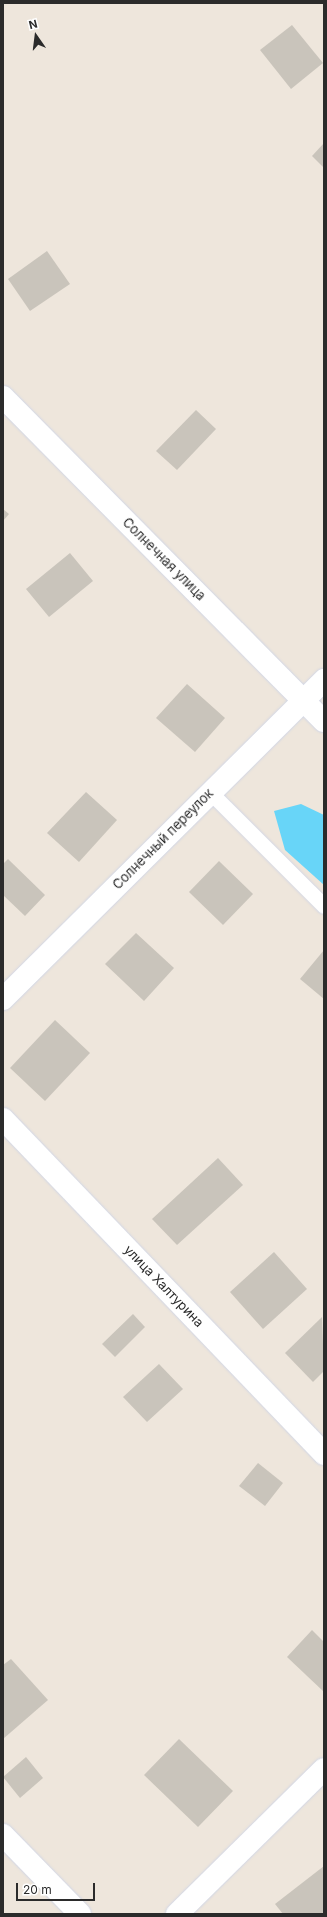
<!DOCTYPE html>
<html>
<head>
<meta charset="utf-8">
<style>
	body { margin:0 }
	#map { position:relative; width:327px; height:1917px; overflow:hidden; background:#eee6dc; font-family:Inter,sans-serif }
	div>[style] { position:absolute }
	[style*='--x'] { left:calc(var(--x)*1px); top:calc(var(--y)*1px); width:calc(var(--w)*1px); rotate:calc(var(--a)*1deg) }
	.water>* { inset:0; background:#68d5f8 }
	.building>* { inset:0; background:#c9c4bb }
	.roads { filter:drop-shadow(0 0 1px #d1d6e5) drop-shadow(0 0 1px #d1d6e5) }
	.lane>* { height:15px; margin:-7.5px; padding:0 7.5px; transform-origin:7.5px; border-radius:7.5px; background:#fff }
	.street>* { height:22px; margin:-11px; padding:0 11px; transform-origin:11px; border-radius:11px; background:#fff }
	span { translate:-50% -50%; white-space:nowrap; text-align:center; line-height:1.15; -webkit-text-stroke:3px #fff; paint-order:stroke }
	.street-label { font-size:13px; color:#2b2b2b }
	.frame { position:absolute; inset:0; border:4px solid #2b2b2b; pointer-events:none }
	.north { position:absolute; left:16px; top:16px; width:40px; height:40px; -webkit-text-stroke:3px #fff; paint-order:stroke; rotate:346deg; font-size:11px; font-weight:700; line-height:16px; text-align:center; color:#2b2b2b }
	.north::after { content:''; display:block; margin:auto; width:14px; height:18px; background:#2b2b2b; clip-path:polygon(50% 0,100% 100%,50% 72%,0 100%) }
	.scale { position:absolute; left:16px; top:1883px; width:79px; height:18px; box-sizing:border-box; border:2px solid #2b2b2b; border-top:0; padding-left:5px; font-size:12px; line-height:14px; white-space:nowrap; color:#2b2b2b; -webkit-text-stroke:3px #fff; paint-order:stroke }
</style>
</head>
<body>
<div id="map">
	<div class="water">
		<div style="clip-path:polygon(301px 804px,324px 815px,324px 885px,285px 850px,274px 811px)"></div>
	</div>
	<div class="building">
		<div style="clip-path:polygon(292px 25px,323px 63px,291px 89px,260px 50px)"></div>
		<div style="clip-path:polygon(324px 143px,324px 168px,312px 156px)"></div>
		<div style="clip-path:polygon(47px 251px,70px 284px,30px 311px,8px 279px)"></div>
		<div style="clip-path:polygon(196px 410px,216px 429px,177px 470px,156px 451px)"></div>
		<div style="clip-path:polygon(3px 509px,9px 514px,3px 521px)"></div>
		<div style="clip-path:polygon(70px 553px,93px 581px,49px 617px,26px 589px)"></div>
		<div style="clip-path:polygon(187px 684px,225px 718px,195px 752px,156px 718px)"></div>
		<div style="clip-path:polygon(86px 792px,117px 820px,79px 862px,47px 833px)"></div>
		<div style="clip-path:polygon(8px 859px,45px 895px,25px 916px,3px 895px,3px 864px)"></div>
		<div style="clip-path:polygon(219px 861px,253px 894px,223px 925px,189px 892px)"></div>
		<div style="clip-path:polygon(136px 933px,174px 968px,144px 1001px,105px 964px)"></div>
		<div style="clip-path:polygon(324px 950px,324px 999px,300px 979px)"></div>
		<div style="clip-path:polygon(55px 1020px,90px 1053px,45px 1101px,10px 1068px)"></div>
		<div style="clip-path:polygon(218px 1158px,243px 1185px,177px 1245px,152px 1219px)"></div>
		<div style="clip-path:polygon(274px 1252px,307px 1289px,263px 1329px,230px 1292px)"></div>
		<div style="clip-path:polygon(133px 1314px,145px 1327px,115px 1357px,102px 1344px)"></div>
		<div style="clip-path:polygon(322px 1317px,324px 1371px,313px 1382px,285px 1353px)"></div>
		<div style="clip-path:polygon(159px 1364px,183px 1389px,147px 1422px,123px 1397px)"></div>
		<div style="clip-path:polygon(258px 1463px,283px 1483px,265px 1506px,239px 1486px)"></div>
		<div style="clip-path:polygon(312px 1630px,324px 1642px,324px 1692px,287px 1657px)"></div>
		<div style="clip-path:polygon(11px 1659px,48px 1700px,3px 1739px,3px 1665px)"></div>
		<div style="clip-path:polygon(179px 1739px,233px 1791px,198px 1827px,144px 1775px)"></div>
		<div style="clip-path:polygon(26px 1757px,43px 1778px,20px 1798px,3px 1777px)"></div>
		<div style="clip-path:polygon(324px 1866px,324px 1912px,321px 1914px,283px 1914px,275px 1904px)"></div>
	</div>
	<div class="roads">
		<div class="lane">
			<div style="--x:210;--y:792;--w:161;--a:45"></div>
		</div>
		<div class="street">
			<div style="--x:3;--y:397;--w:456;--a:45.3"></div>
			<div style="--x:3;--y:999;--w:453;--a:-44.8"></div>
			<div style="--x:3;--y:1119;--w:464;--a:46.2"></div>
			<div style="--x:3;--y:1835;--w:110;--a:45.7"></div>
			<div style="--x:177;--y:1914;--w:206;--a:-44.6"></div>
		</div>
	</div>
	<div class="street-label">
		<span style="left:164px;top:559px;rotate:45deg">Солнечная улица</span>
		<span style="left:163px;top:839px;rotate:-45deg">Солнечный переулок</span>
		<span style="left:164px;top:1286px;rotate:46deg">улица Халтурина</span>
	</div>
	<div class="frame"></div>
	<div class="north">N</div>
	<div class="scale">20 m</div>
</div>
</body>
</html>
